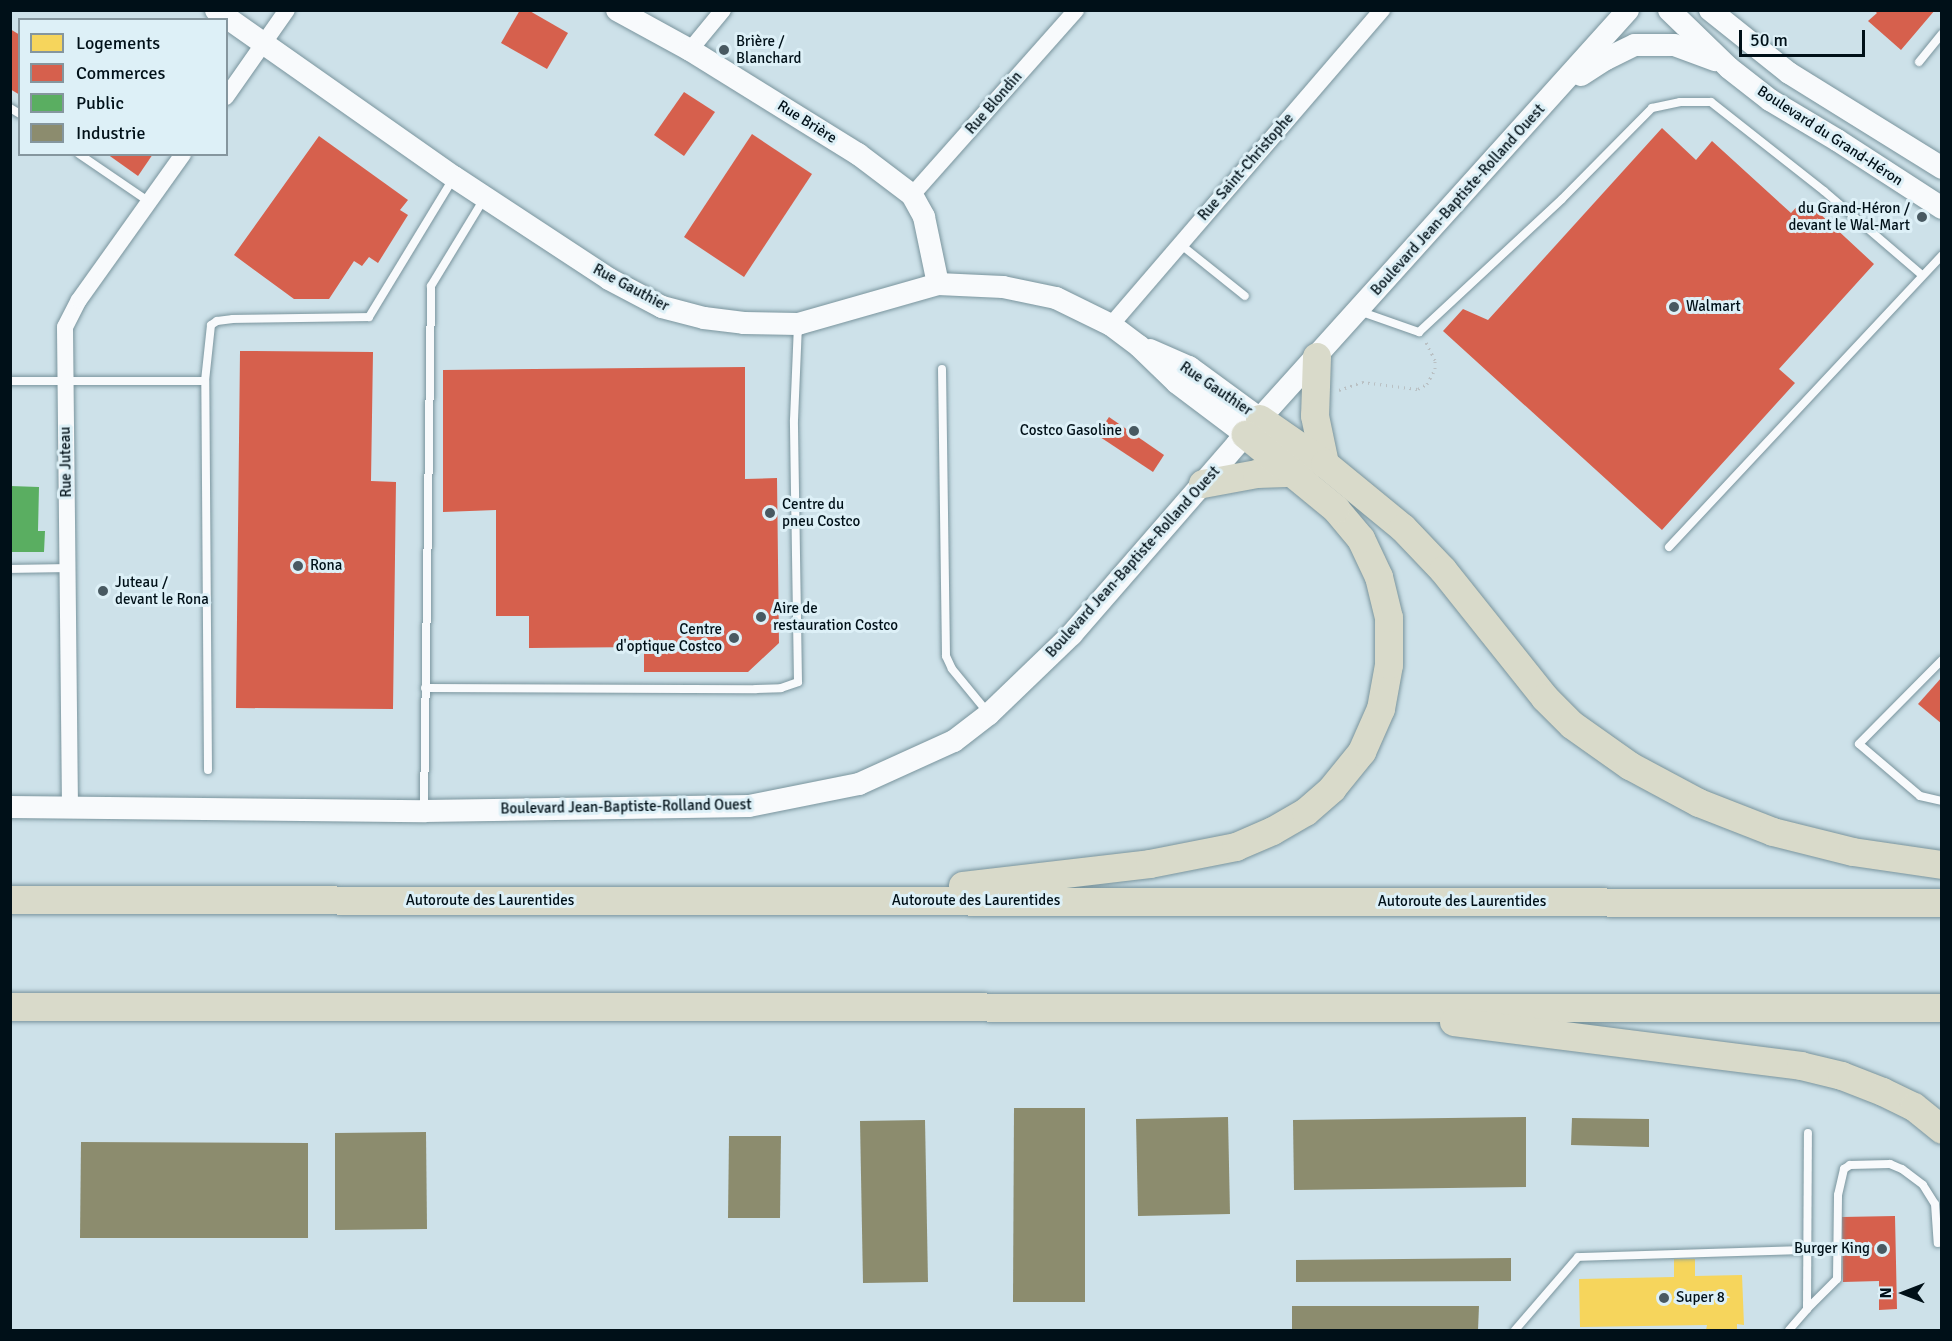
<!DOCTYPE html>
<html>
<head>
<meta charset="utf-8">
<style>
	body { margin:0 }
	#map { position:relative; width:1952px; height:1341px; overflow:hidden; background:#cde1e9; font-family:Signika,sans-serif }
	div>[style] { position:absolute }
	[style*='--x'] { left:calc(var(--x)*1px); top:calc(var(--y)*1px); width:calc(var(--w)*1px); rotate:calc(var(--a)*1deg) }
	.homes>* { inset:0; background:#f6d55c }
	.shops>* { inset:0; background:#d6604d }
	.public>* { inset:0; background:#5aae61 }
	.industry>* { inset:0; background:#8c8c6e }
	.path>* { height:3px; margin-top:-1.5px; transform-origin:0; background:repeating-linear-gradient(90deg,#b9c0c3 0 1.5px,transparent 0 6px) }
	.roads { filter:drop-shadow(0 0 2px #79949d) drop-shadow(0 0 2px #79949d) }
	.lane>* { height:8px; margin:-4px; padding:0 4px; transform-origin:4px; border-radius:4px; background:#f8fafc }
	.street>* { height:16px; margin:-8px; padding:0 8px; transform-origin:8px; border-radius:8px; background:#f8fafc }
	.secondary>* { height:22px; margin:-11px; padding:0 11px; transform-origin:11px; border-radius:11px; background:#f8fafc }
	.highway>* { height:28px; margin:-14px; padding:0 14px; transform-origin:14px; border-radius:14px; background:#d9daca }
	.dots>* { width:16px; height:16px; translate:-50% -50%; box-sizing:border-box; border:3px solid #ddf0f7; border-radius:50% }
	span { translate:-50% -50%; white-space:nowrap; text-align:center; line-height:1.15; -webkit-text-stroke:6px #ddf0f7; paint-order:stroke }
	.poi-label { font-size:15px; color:#001018 }
	.left { translate:0 -50%; text-align:left }
	.right { translate:-100% -50%; text-align:right }
	.street-label { font-size:15px; color:#001018 }
	.frame { position:absolute; inset:0; border:12px solid #001018; pointer-events:none }
	.legend { position:absolute; left:18px; top:18px; width:210px; height:138px; box-sizing:border-box; background:#ddf0f7; border:2px solid #85969e; margin:0; padding:8px 10px; list-style:none; font-size:18px; color:#001018 }
	.legend li { display:flex; align-items:center; gap:12px; height:30px }
	.legend b { width:30px; border:2px solid #85969e }
	.north { position:absolute; left:1874px; top:1263px; width:60px; height:60px; -webkit-text-stroke:4px #ddf0f7; paint-order:stroke; rotate:270deg; font-size:16px; font-weight:700; line-height:24px; text-align:center; color:#001018 }
	.north::after { content:''; display:block; margin:auto; width:21px; height:27px; background:#001018; clip-path:polygon(50% 0,100% 100%,50% 72%,0 100%) }
	.scale { position:absolute; left:1739px; top:30px; width:126px; height:27px; box-sizing:border-box; border:3px solid #001018; border-top:0; padding-left:8px; font-size:18px; line-height:21px; white-space:nowrap; color:#001018; -webkit-text-stroke:4px #ddf0f7; paint-order:stroke }
</style>
</head>
<body>
<div id="map">
	<div class="homes">
		<div style="clip-path:polygon(1674px 1259px,1695px 1259px,1695px 1276px,1742px 1275px,1744px 1325px,1737px 1324px,1737px 1330px,1706px 1330px,1707px 1325px,1580px 1327px,1579px 1279px,1674px 1277px)"></div>
	</div>
	<div class="shops">
		<div style="clip-path:polygon(520px 10px,528px 10px,568px 33px,547px 69px,501px 43px)"></div>
		<div style="clip-path:polygon(1874px 10px,1935px 10px,1901px 50px,1868px 21px,1877px 13px)"></div>
		<div style="clip-path:polygon(10px 29px,20px 35px,20px 95px,10px 89px)"></div>
		<div style="clip-path:polygon(684px 92px,715px 112px,684px 156px,654px 135px)"></div>
		<div style="clip-path:polygon(1662px 128px,1696px 160px,1712px 141px,1791px 213px,1804px 199px,1874px 264px,1779px 369px,1795px 383px,1662px 530px,1443px 331px,1463px 309px,1488px 320px)"></div>
		<div style="clip-path:polygon(752px 134px,812px 174px,744px 277px,684px 237px)"></div>
		<div style="clip-path:polygon(319px 136px,408px 200px,400px 210px,408px 215px,378px 263px,369px 257px,362px 266px,354px 261px,329px 299px,294px 299px,234px 255px)"></div>
		<div style="clip-path:polygon(107px 154px,153px 154px,138px 176px)"></div>
		<div style="clip-path:polygon(240px 351px,373px 352px,371px 481px,396px 482px,393px 709px,236px 708px)"></div>
		<div style="clip-path:polygon(745px 367px,745px 479px,777px 478px,779px 643px,748px 672px,644px 672px,644px 647px,529px 648px,529px 616px,496px 616px,496px 510px,443px 512px,443px 370px)"></div>
		<div style="clip-path:polygon(1109px 417px,1164px 455px,1153px 472px,1097px 435px)"></div>
		<div style="clip-path:polygon(1942px 677px,1942px 724px,1918px 704px)"></div>
		<div style="clip-path:polygon(1895px 1216px,1897px 1309px,1879px 1310px,1879px 1281px,1843px 1282px,1842px 1217px)"></div>
	</div>
	<div class="public">
		<div style="clip-path:polygon(10px 486px,39px 487px,38px 531px,45px 531px,44px 552px,10px 552px)"></div>
	</div>
	<div class="industry">
		<div style="clip-path:polygon(1014px 1108px,1085px 1108px,1085px 1302px,1013px 1302px)"></div>
		<div style="clip-path:polygon(1228px 1117px,1230px 1214px,1138px 1216px,1136px 1119px)"></div>
		<div style="clip-path:polygon(1526px 1117px,1526px 1187px,1294px 1190px,1293px 1120px)"></div>
		<div style="clip-path:polygon(1572px 1118px,1649px 1119px,1649px 1147px,1571px 1145px)"></div>
		<div style="clip-path:polygon(925px 1120px,928px 1282px,863px 1283px,860px 1121px)"></div>
		<div style="clip-path:polygon(426px 1132px,427px 1229px,335px 1230px,335px 1133px)"></div>
		<div style="clip-path:polygon(729px 1136px,781px 1136px,780px 1218px,728px 1218px)"></div>
		<div style="clip-path:polygon(81px 1142px,308px 1143px,308px 1238px,80px 1238px)"></div>
		<div style="clip-path:polygon(1511px 1258px,1511px 1281px,1296px 1282px,1296px 1260px)"></div>
		<div style="clip-path:polygon(1292px 1306px,1479px 1306px,1478px 1330px,1292px 1330px)"></div>
	</div>
	<div class="path">
		<div style="--x:1339;--y:390;--w:24;--a:-19"></div>
		<div style="--x:1362;--y:382;--w:56;--a:7.1"></div>
		<div style="--x:1418;--y:389;--w:10;--a:-29"></div>
		<div style="--x:1427;--y:384;--w:17;--a:-62"></div>
		<div style="--x:1435;--y:369;--w:9;--a:-90"></div>
		<div style="--x:1435;--y:360;--w:20;--a:-117"></div>
	</div>
	<div class="roads">
		<div class="lane">
			<div style="--x:1919;--y:62;--w:36;--a:-51"></div>
			<div style="--x:10;--y:108;--w:12;--a:31"></div>
			<div style="--x:79;--y:154;--w:83;--a:34.3"></div>
			<div style="--x:1180;--y:244;--w:83;--a:38.7"></div>
			<div style="--x:1359;--y:311;--w:64;--a:19.3"></div>
			<div style="--x:1419;--y:332;--w:195;--a:-42.9"></div>
			<div style="--x:1562;--y:199;--w:128;--a:-45.3"></div>
			<div style="--x:1652;--y:108;--w:29;--a:-12"></div>
			<div style="--x:1680;--y:102;--w:31;--a:0"></div>
			<div style="--x:1711;--y:102;--w:144;--a:38.2"></div>
			<div style="--x:1824;--y:191;--w:129;--a:40.6"></div>
			<div style="--x:942;--y:369;--w:287;--a:89.2"></div>
			<div style="--x:946;--y:656;--w:14;--a:65"></div>
			<div style="--x:952;--y:669;--w:58;--a:50.6"></div>
			<div style="--x:10;--y:381;--w:195;--a:0"></div>
			<div style="--x:1669;--y:547;--w:400;--a:-46.9"></div>
			<div style="--x:10;--y:569;--w:57;--a:-1"></div>
			<div style="--x:1942;--y:660;--w:118;--a:134.7"></div>
			<div style="--x:1859;--y:744;--w:80;--a:40.4"></div>
			<div style="--x:1920;--y:796;--w:23;--a:13"></div>
			<div style="--x:425;--y:688;--w:331;--a:0.2"></div>
			<div style="--x:756;--y:689;--w:25;--a:-2"></div>
			<div style="--x:781;--y:688;--w:18;--a:-19"></div>
			<div style="--x:798;--y:682;--w:262;--a:-90.9"></div>
			<div style="--x:794;--y:420;--w:95;--a:-87.6"></div>
			<div style="--x:208;--y:770;--w:389;--a:-90.4"></div>
			<div style="--x:205;--y:381;--w:56;--a:-83.9"></div>
			<div style="--x:211;--y:325;--w:7;--a:-34"></div>
			<div style="--x:217;--y:321;--w:16;--a:-7"></div>
			<div style="--x:233;--y:319;--w:136;--a:-0.8"></div>
			<div style="--x:369;--y:317;--w:164;--a:-58.7"></div>
			<div style="--x:424;--y:810;--w:524;--a:-89.23"></div>
			<div style="--x:431;--y:286;--w:102;--a:-58.7"></div>
			<div style="--x:1807;--y:1309;--w:42;--a:-45"></div>
			<div style="--x:1837;--y:1279;--w:84;--a:-89.3"></div>
			<div style="--x:1838;--y:1195;--w:27;--a:-77"></div>
			<div style="--x:1844;--y:1169;--w:7;--a:-34"></div>
			<div style="--x:1850;--y:1165;--w:40;--a:-1.4"></div>
			<div style="--x:1890;--y:1164;--w:13;--a:23"></div>
			<div style="--x:1902;--y:1169;--w:26;--a:37"></div>
			<div style="--x:1923;--y:1185;--w:22;--a:58"></div>
			<div style="--x:1935;--y:1204;--w:39;--a:86"></div>
			<div style="--x:1515;--y:1330;--w:96;--a:-49.2"></div>
			<div style="--x:1578;--y:1257;--w:229;--a:-1.8"></div>
			<div style="--x:1789;--y:1330;--w:28;--a:-49"></div>
			<div style="--x:1807;--y:1309;--w:176;--a:-89.7"></div>
		</div>
		<div class="street">
			<div style="--x:690;--y:50;--w:52;--a:-50.5"></div>
			<div style="--x:226;--y:97;--w:106;--a:-55"></div>
			<div style="--x:912;--y:195;--w:247;--a:-48.4"></div>
			<div style="--x:1111;--y:325;--w:416;--a:-49.3"></div>
			<div style="--x:70;--y:807;--w:480;--a:-90.6"></div>
			<div style="--x:65;--y:327;--w:30;--a:-63"></div>
			<div style="--x:79;--y:300;--w:179;--a:-54.5"></div>
		</div>
		<div class="secondary">
			<div style="--x:216;--y:10;--w:291;--a:35.1"></div>
			<div style="--x:454;--y:177;--w:186;--a:33.3"></div>
			<div style="--x:609;--y:279;--w:60;--a:27.8"></div>
			<div style="--x:662;--y:307;--w:43;--a:14.7"></div>
			<div style="--x:704;--y:318;--w:40;--a:7.1"></div>
			<div style="--x:744;--y:323;--w:54;--a:1.1"></div>
			<div style="--x:798;--y:324;--w:146;--a:-15.9"></div>
			<div style="--x:938;--y:284;--w:65;--a:2.6"></div>
			<div style="--x:1003;--y:287;--w:54;--a:11.7"></div>
			<div style="--x:1056;--y:298;--w:61;--a:26.1"></div>
			<div style="--x:1111;--y:325;--w:35;--a:37"></div>
			<div style="--x:1139;--y:346;--w:53;--a:44.2"></div>
			<div style="--x:1177;--y:383;--w:86;--a:37"></div>
			<div style="--x:617;--y:10;--w:83;--a:28.7"></div>
			<div style="--x:690;--y:50;--w:198;--a:31.8"></div>
			<div style="--x:858;--y:154;--w:68;--a:37.2"></div>
			<div style="--x:912;--y:195;--w:25;--a:61"></div>
			<div style="--x:924;--y:217;--w:68;--a:78.2"></div>
			<div style="--x:1669;--y:10;--w:83;--a:44"></div>
			<div style="--x:1729;--y:68;--w:52;--a:38"></div>
			<div style="--x:1770;--y:100;--w:78;--a:30.8"></div>
			<div style="--x:1837;--y:140;--w:125;--a:32.9"></div>
			<div style="--x:1710;--y:10;--w:101;--a:38.6"></div>
			<div style="--x:1789;--y:73;--w:180;--a:31.8"></div>
			<div style="--x:1581;--y:75;--w:30;--a:-33"></div>
			<div style="--x:1606;--y:59;--w:32;--a:-26"></div>
			<div style="--x:1635;--y:45;--w:39;--a:0"></div>
			<div style="--x:1674;--y:45;--w:44;--a:20.1"></div>
			<div style="--x:1150;--y:350;--w:43;--a:23.6"></div>
			<div style="--x:1189;--y:367;--w:88;--a:36.2"></div>
			<div style="--x:10;--y:807;--w:414;--a:0.6"></div>
			<div style="--x:424;--y:811;--w:325;--a:-0.9"></div>
			<div style="--x:749;--y:806;--w:112;--a:-11.3"></div>
			<div style="--x:859;--y:784;--w:104;--a:-24.4"></div>
			<div style="--x:954;--y:741;--w:44;--a:-37.6"></div>
			<div style="--x:989;--y:714;--w:115;--a:-43.9"></div>
			<div style="--x:1072;--y:634;--w:252;--a:-49"></div>
			<div style="--x:1237;--y:444;--w:584;--a:-47.98"></div>
		</div>
		<div class="highway">
			<div style="--x:1317;--y:357;--w:59;--a:91.9"></div>
			<div style="--x:1315;--y:416;--w:49;--a:78.2"></div>
			<div style="--x:1260;--y:419;--w:79;--a:34.7"></div>
			<div style="--x:1325;--y:464;--w:101;--a:39.4"></div>
			<div style="--x:1403;--y:528;--w:58;--a:46.4"></div>
			<div style="--x:1443;--y:570;--w:164;--a:51.4"></div>
			<div style="--x:1545;--y:698;--w:38;--a:45"></div>
			<div style="--x:1572;--y:725;--w:71;--a:35.3"></div>
			<div style="--x:1630;--y:766;--w:78;--a:28.2"></div>
			<div style="--x:1699;--y:803;--w:79;--a:21.4"></div>
			<div style="--x:1773;--y:832;--w:82;--a:14"></div>
			<div style="--x:1853;--y:852;--w:90;--a:8.3"></div>
			<div style="--x:1203;--y:484;--w:55;--a:-10.5"></div>
			<div style="--x:1257;--y:474;--w:37;--a:-2"></div>
			<div style="--x:963;--y:886;--w:188;--a:-6.7"></div>
			<div style="--x:1150;--y:864;--w:88;--a:-11.2"></div>
			<div style="--x:1236;--y:847;--w:40;--a:-23.4"></div>
			<div style="--x:1273;--y:831;--w:38;--a:-30"></div>
			<div style="--x:1306;--y:812;--w:35;--a:-41"></div>
			<div style="--x:1332;--y:789;--w:48;--a:-51"></div>
			<div style="--x:1362;--y:752;--w:47;--a:-66.2"></div>
			<div style="--x:1381;--y:709;--w:45;--a:-79.7"></div>
			<div style="--x:1389;--y:665;--w:47;--a:-90"></div>
			<div style="--x:1389;--y:618;--w:42;--a:-103.7"></div>
			<div style="--x:1379;--y:577;--w:42;--a:-115.3"></div>
			<div style="--x:1361;--y:539;--w:39;--a:-130"></div>
			<div style="--x:1336;--y:509;--w:117;--a:-140.6"></div>
			<div style="--x:10;--y:900;--w:1932;--a:0.09"></div>
			<div style="--x:10;--y:1007;--w:1932;--a:0.03"></div>
			<div style="--x:1454;--y:1022;--w:350;--a:7.2"></div>
			<div style="--x:1801;--y:1066;--w:42;--a:13.7"></div>
			<div style="--x:1842;--y:1076;--w:44;--a:21.3"></div>
			<div style="--x:1883;--y:1092;--w:34;--a:26"></div>
			<div style="--x:1914;--y:1107;--w:36;--a:39"></div>
		</div>
	</div>
	<div class="dots">
		<div style="left:724px;top:50px;background:#485961"></div>
		<div style="left:1922px;top:217px;background:#485961"></div>
		<div style="left:1674px;top:307px;background:#485961"></div>
		<div style="left:1134px;top:431px;background:#485961"></div>
		<div style="left:770px;top:513px;background:#485961"></div>
		<div style="left:298px;top:566px;background:#485961"></div>
		<div style="left:103px;top:591px;background:#485961"></div>
		<div style="left:761px;top:617px;background:#485961"></div>
		<div style="left:734px;top:638px;background:#485961"></div>
		<div style="left:1882px;top:1249px;background:#485961"></div>
		<div style="left:1664px;top:1298px;background:#485961"></div>
	</div>
	<div class="poi-label">
		<span class="left" style="left:736px;top:50px">Brière /<br>Blanchard</span>
		<span class="right" style="left:1910px;top:217px">du Grand-Héron /<br>devant le Wal-Mart</span>
		<span class="left" style="left:1686px;top:307px">Walmart</span>
		<span class="right" style="left:1122px;top:431px">Costco Gasoline</span>
		<span class="left" style="left:782px;top:513px">Centre du<br>pneu Costco</span>
		<span class="left" style="left:310px;top:566px">Rona</span>
		<span class="left" style="left:115px;top:591px">Juteau /<br>devant le Rona</span>
		<span class="left" style="left:773px;top:617px">Aire de<br>restauration Costco</span>
		<span class="right" style="left:722px;top:638px">Centre<br>d'optique Costco</span>
		<span class="right" style="left:1870px;top:1249px">Burger King</span>
		<span class="left" style="left:1676px;top:1298px">Super 8</span>
	</div>
	<div class="street-label">
		<span style="left:994px;top:103px;rotate:-49deg">Rue Blondin</span>
		<span style="left:807px;top:122px;rotate:32deg">Rue Brière</span>
		<span style="left:1830px;top:136px;rotate:33deg">Boulevard du Grand-Héron</span>
		<span style="left:1246px;top:167px;rotate:-49deg">Rue Saint-Christophe</span>
		<span style="left:1458px;top:200px;rotate:-48deg">Boulevard Jean-Baptiste-Rolland Ouest</span>
		<span style="left:631px;top:288px;rotate:28deg">Rue Gauthier</span>
		<span style="left:1216px;top:389px;rotate:34deg">Rue Gauthier</span>
		<span style="left:66px;top:462px;rotate:-91deg">Rue Juteau</span>
		<span style="left:1133px;top:562px;rotate:-48deg">Boulevard Jean-Baptiste-Rolland Ouest</span>
		<span style="left:626px;top:807px;rotate:-1deg">Boulevard Jean-Baptiste-Rolland Ouest</span>
		<span style="left:490px;top:901px">Autoroute des Laurentides</span>
		<span style="left:976px;top:901px">Autoroute des Laurentides</span>
		<span style="left:1462px;top:902px">Autoroute des Laurentides</span>
	</div>
	<div class="frame"></div>
	<ul class="legend">
	<li><b style="height:16px;background:#f6d55c"></b>Logements</li>
	<li><b style="height:16px;background:#d6604d"></b>Commerces</li>
	<li><b style="height:16px;background:#5aae61"></b>Public</li>
	<li><b style="height:16px;background:#8c8c6e"></b>Industrie</li>
	</ul>
	<div class="north">N</div>
	<div class="scale">50 m</div>
</div>
</body>
</html>
